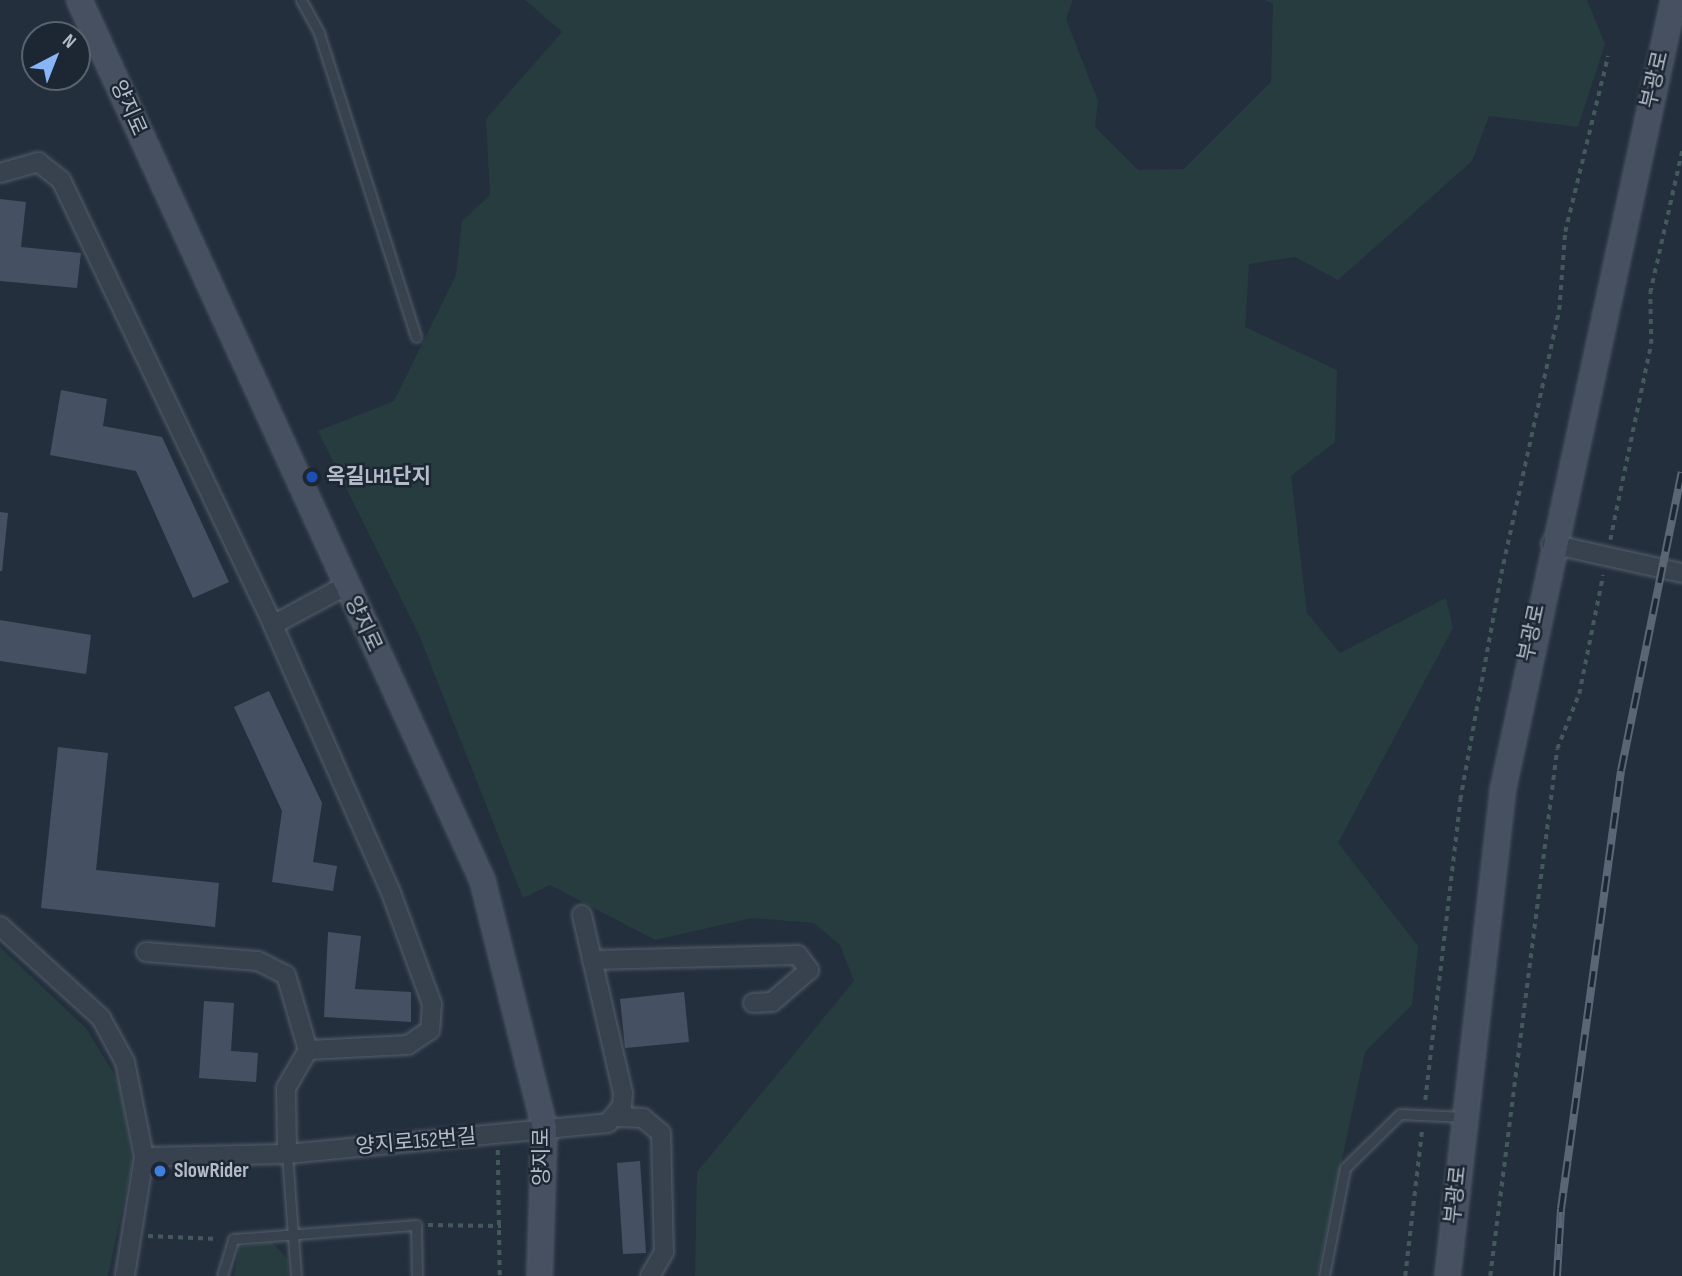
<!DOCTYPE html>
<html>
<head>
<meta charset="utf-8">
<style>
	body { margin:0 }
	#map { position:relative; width:1682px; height:1276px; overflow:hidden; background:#242f3e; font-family:"Sofia Sans Condensed","Noto Sans KR",sans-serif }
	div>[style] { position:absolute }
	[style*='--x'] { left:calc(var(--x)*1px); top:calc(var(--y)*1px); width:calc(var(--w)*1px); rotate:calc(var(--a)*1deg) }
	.green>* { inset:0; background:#263c3f }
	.building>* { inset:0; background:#455162 }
	.path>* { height:3.5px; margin-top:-1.75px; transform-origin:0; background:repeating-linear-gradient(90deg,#44595c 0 5px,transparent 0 10px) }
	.roads { filter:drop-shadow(0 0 2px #565f6c) drop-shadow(0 0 2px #565f6c) }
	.lane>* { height:9px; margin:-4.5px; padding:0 4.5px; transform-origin:4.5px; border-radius:4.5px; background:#38414e }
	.street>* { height:18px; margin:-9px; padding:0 9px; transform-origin:9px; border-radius:9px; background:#38414e }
	.secondary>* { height:23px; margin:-11.5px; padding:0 11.5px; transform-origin:11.5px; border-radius:11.5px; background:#465061 }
	.rail>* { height:8px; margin-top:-4px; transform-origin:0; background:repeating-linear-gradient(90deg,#1d2633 0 16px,#5a6575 0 32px); box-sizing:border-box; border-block:2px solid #5a6575 }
	.dots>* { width:19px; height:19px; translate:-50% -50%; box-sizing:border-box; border:4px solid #1d2633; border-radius:50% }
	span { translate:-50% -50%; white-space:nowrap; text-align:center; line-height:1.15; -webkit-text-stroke:5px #1d2633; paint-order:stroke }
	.street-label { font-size:21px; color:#b4bcc9 }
	.poi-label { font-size:21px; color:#b4bcc9; font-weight:700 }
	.left { translate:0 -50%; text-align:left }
	.north { position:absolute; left:21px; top:21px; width:70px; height:70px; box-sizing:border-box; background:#1d2633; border:2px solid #59626f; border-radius:50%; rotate:42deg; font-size:19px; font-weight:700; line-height:28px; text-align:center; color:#b4bcc9 }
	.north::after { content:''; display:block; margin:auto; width:24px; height:32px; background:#8ab4f8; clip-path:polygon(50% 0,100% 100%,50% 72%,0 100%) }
</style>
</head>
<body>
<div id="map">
	<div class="green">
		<div style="clip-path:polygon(525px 0,1073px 0,1066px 19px,1098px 101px,1095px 127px,1138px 170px,1184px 169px,1271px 82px,1273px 4px,1265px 0,1587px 0,1605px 44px,1578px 127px,1489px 116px,1472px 161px,1338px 280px,1295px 257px,1249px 264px,1245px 327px,1337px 370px,1335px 442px,1291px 476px,1307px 613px,1340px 653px,1446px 598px,1453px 628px,1338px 843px,1418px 946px,1412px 1005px,1365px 1052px,1317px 1276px,695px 1276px,697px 1172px,854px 981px,840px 945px,814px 923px,752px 918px,655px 940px,550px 885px,523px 898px,419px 635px,318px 431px,394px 401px,456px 275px,462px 221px,490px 195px,486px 119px,562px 32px)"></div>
		<div style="clip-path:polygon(0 947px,86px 1028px,119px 1082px,132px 1164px,108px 1276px,0 1276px)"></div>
		<div style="clip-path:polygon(272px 1242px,288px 1260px,288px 1276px,234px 1276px,239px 1247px)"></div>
	</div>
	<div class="building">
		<div style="clip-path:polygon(0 199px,26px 202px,21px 247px,81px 253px,77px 288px,0 281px)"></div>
		<div style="clip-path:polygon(61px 390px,107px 399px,103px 426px,162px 437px,229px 582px,193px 598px,136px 471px,50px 455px)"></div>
		<div style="clip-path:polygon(0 512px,8px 513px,2px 571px,0 571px)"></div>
		<div style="clip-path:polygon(0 620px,91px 635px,86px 674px,0 661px)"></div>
		<div style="clip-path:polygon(269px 691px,322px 803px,313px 862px,337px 866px,333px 891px,272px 882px,282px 811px,234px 707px)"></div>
		<div style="clip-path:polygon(58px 747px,108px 753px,96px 870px,219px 883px,215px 927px,41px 908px)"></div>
		<div style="clip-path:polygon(328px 932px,361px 936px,355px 989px,411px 992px,411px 1022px,324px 1017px)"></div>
		<div style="clip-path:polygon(684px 992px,689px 1042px,625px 1048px,620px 999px)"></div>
		<div style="clip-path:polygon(204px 1001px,234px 1003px,231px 1051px,258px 1053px,256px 1082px,199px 1078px)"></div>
		<div style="clip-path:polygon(640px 1161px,646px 1253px,623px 1254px,617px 1163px)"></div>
	</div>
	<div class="path">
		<div style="--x:1610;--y:540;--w:200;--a:-78.2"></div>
		<div style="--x:1651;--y:344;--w:51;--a:-91.1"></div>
		<div style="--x:1650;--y:293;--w:146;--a:-77.3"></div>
		<div style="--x:1425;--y:1100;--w:302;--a:-83.3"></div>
		<div style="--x:1460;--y:800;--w:230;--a:-79.7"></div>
		<div style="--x:1501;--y:574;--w:270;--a:-77.6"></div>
		<div style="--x:1559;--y:310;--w:78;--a:-85.6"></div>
		<div style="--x:1565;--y:232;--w:181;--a:-76.3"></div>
		<div style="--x:498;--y:1150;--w:126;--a:89.1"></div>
		<div style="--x:428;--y:1225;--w:73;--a:0.8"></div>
		<div style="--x:148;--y:1236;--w:70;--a:2.5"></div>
		<div style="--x:1405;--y:1276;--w:148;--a:-83.4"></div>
		<div style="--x:1490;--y:1276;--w:531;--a:-82.75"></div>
		<div style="--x:1557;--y:749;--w:59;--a:-68.2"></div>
		<div style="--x:1579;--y:694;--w:121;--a:-78.6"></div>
	</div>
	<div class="roads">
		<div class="lane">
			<div style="--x:301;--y:0;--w:38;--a:61"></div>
			<div style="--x:319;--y:33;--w:319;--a:72.3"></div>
			<div style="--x:287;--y:1154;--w:122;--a:85.8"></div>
			<div style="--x:222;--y:1276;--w:39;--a:-73"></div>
			<div style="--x:233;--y:1239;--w:184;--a:-4.4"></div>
			<div style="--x:416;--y:1225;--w:51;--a:88.9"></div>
			<div style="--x:1324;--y:1276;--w:110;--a:-79"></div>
			<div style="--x:1345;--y:1168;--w:77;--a:-44.5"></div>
			<div style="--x:1400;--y:1114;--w:64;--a:2.7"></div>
		</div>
		<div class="street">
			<div style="--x:0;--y:173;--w:40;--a:-16"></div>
			<div style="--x:38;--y:162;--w:29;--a:38"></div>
			<div style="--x:61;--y:180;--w:493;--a:64.5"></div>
			<div style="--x:273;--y:625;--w:290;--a:66.2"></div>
			<div style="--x:390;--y:890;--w:121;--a:69.8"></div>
			<div style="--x:432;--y:1004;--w:26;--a:94"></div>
			<div style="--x:430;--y:1030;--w:27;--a:146"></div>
			<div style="--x:408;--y:1045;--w:100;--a:177.1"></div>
			<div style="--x:1551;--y:544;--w:134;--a:12.5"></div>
			<div style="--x:273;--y:625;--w:82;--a:-28.4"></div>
			<div style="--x:0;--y:926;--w:137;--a:42.3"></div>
			<div style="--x:101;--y:1018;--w:50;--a:61.4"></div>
			<div style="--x:125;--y:1062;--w:97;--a:78.7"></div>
			<div style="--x:144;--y:1157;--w:121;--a:99.1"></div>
			<div style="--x:146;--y:952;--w:112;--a:4.6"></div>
			<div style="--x:258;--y:961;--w:31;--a:27"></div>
			<div style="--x:286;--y:975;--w:78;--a:73.7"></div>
			<div style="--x:308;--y:1050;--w:44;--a:120.1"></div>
			<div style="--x:286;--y:1088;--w:66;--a:89.1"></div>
			<div style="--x:592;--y:960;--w:206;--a:-1.4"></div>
			<div style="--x:798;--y:955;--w:19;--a:54"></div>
			<div style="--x:809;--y:970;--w:49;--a:139.1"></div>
			<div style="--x:772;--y:1002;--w:19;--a:177"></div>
			<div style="--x:617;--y:1117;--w:26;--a:2"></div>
			<div style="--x:643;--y:1118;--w:23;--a:40"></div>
			<div style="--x:661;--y:1133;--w:119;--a:88.6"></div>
			<div style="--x:664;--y:1252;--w:28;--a:120"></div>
			<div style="--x:144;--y:1157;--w:143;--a:-1.2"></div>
			<div style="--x:287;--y:1154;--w:322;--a:-5.5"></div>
			<div style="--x:608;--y:1123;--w:22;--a:-51"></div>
			<div style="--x:622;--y:1106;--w:13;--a:-86"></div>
			<div style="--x:623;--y:1093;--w:183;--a:-103"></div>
		</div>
		<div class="secondary">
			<div style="--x:79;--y:0;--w:968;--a:65.39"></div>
			<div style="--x:482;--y:880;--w:255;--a:75.9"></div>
			<div style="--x:544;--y:1127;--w:149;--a:91.9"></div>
			<div style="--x:1447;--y:1276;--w:488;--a:-83.5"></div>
			<div style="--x:1502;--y:791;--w:809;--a:-77.8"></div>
		</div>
	</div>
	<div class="rail">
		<div style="--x:1557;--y:1276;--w:67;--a:-86.6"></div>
		<div style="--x:1561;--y:1209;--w:442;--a:-82.2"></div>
		<div style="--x:1621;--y:771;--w:305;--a:-78.5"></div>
	</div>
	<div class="dots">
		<div style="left:312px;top:477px;background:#1a4fb4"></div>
		<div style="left:160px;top:1171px;background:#3f7fe0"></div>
	</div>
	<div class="street-label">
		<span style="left:1655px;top:80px;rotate:-77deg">부광로</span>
		<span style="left:128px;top:108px;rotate:66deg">양지로</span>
		<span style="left:363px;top:624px;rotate:65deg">양지로</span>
		<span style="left:1532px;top:633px;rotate:-78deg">부광로</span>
		<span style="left:416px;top:1142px;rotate:-5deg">양지로152번길</span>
		<span style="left:542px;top:1157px;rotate:-90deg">양지로</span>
		<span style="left:1456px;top:1195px;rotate:-84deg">부광로</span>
	</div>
	<div class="poi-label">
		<span class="left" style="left:326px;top:477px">옥길LH1단지</span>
		<span class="left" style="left:174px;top:1171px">SlowRider</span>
	</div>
	<div class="north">N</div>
</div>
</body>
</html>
